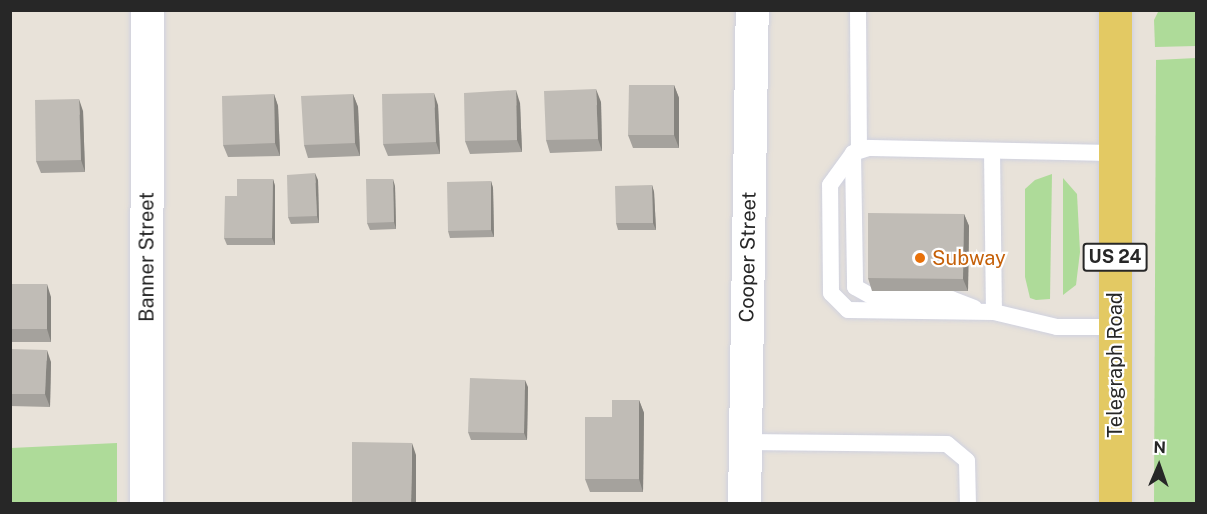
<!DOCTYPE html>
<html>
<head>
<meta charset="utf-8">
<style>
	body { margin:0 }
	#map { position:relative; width:1207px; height:514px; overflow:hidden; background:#e8e2d9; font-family:"Public Sans",sans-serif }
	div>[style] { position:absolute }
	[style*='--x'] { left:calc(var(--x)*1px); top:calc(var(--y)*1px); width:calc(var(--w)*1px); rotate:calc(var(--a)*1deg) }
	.green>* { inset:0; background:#aedb99 }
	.roads { filter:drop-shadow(0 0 2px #cfd1df) drop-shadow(0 0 2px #cfd1df) }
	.service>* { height:16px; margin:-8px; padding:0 8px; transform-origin:8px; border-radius:8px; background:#fff }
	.minor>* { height:33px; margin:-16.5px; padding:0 16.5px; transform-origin:16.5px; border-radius:16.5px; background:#fff }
	.primary>* { height:33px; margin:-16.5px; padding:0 16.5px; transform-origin:16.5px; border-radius:16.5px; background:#e3c963 }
	.wall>* { inset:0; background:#a5a29d }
	.shaded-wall>* { inset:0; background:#86847f }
	.building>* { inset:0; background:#c0bcb6 }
	.dots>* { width:16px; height:16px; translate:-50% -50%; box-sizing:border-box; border:3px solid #fff; border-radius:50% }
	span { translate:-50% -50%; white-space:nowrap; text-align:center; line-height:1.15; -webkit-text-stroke:4.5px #fff; paint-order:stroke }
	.shield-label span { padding:2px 4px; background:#fff; border:2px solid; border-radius:4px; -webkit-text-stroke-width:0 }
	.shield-label { font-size:18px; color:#272727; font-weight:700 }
	.street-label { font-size:20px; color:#272727 }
	.food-label { font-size:20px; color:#c56008 }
	.left { translate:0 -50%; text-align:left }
	.frame { position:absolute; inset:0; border:12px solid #272727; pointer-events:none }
	.north { position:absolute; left:1129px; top:436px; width:60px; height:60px; -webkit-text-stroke:4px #fff; paint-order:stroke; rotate:2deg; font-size:16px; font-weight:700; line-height:24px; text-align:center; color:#272727 }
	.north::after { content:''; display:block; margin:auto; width:21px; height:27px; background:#272727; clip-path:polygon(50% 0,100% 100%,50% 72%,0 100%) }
</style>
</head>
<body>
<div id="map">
	<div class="green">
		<div style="clip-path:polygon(1159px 10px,1196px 11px,1196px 46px,1155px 47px,1154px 20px)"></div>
		<div style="clip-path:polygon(1196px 58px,1196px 503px,1154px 503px,1156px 60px)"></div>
		<div style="clip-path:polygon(1052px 174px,1050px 299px,1036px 300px,1030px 298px,1025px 277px,1025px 189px,1035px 180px)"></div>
		<div style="clip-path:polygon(1063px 178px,1077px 194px,1080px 252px,1076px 285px,1063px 295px)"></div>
		<div style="clip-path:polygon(117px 443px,117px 503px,11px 503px,11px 448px)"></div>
	</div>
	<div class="roads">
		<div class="service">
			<div style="--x:858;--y:10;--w:140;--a:89.6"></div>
			<div style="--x:992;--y:151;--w:161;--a:89.3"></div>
			<div style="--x:853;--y:153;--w:134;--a:89.1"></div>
			<div style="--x:855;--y:287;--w:21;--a:29"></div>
			<div style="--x:873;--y:297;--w:78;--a:1.5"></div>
			<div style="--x:951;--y:299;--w:25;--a:21"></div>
			<div style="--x:1115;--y:327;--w:58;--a:180"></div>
			<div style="--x:1057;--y:327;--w:65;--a:-166.6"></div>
			<div style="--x:994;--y:312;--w:146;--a:-179.2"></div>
			<div style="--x:848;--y:310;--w:24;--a:-135"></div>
			<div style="--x:831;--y:293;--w:108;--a:-90.5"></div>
			<div style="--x:830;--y:185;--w:39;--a:-54"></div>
			<div style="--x:853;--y:153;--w:16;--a:-18"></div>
			<div style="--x:868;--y:148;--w:247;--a:1.2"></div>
			<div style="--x:745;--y:442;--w:202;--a:0.6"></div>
			<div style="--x:947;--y:444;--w:26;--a:40"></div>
			<div style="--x:967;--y:461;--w:43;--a:88.7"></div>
		</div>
		<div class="minor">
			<div style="--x:146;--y:504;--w:494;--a:-89.9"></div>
			<div style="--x:744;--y:504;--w:494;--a:-89.1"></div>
		</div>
		<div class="primary">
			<div style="--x:1115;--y:504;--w:494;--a:-90"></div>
		</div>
	</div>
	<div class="wall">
		<div style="clip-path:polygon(674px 85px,679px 98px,679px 148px,633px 148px,628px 135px)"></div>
		<div style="clip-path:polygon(274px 94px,278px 106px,280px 156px,228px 157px,223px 145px)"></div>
		<div style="clip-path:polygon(353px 94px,358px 107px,360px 156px,308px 158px,304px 145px)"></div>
		<div style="clip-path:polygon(601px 102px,602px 151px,550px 153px,546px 140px)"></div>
		<div style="clip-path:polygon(520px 103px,522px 152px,470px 154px,465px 141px)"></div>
		<div style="clip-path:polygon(438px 105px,440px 154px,388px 156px,383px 144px)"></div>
		<div style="clip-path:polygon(83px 111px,85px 172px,41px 173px,36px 161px)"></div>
		<div style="clip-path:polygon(273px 179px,275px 186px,275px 245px,227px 245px,224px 238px,237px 196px)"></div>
		<div style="clip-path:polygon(318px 180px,319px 223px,291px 224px,288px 217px)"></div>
		<div style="clip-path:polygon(491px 181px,493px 188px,494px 237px,450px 238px,448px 231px)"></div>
		<div style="clip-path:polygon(652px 185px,654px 192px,656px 230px,618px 230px,616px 223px)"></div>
		<div style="clip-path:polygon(395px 186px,396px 229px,370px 230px,367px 223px)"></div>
		<div style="clip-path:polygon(964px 214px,969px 226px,968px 291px,872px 291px,868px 278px)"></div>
		<div style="clip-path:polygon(10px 284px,51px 297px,51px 342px,10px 342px)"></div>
		<div style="clip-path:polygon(10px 349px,51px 362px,50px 407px,10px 406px)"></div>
		<div style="clip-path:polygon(528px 387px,527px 440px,471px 440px,468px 432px)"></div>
		<div style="clip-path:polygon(639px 400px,644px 413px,643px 492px,590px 492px,585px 479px,612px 417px)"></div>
	</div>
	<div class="shaded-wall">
		<div style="clip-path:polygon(674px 85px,679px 98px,679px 148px,674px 135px)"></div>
		<div style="clip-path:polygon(596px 89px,601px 102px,602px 151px,598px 139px)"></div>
		<div style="clip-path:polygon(516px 90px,520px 103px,522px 152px,517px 140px)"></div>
		<div style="clip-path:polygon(434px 93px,438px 105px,440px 154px,436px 142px)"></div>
		<div style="clip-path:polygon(274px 94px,278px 106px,280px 156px,275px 143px)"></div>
		<div style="clip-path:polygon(353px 94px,358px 107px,360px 156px,355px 143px)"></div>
		<div style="clip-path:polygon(79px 99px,83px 111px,85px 172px,81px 160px)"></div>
		<div style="clip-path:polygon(315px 173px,318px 180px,319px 223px,317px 216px)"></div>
		<div style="clip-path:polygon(273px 179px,275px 186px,275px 245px,272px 238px)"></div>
		<div style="clip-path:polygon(393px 179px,395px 186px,396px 229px,394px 222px)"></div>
		<div style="clip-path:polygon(491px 181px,493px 188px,494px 237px,491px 230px)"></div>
		<div style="clip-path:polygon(652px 185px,654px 192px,656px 230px,653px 223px)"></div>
		<div style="clip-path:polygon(964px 214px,969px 226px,968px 291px,963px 279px)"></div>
		<div style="clip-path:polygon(47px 284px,51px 297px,51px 342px,47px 329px)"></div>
		<div style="clip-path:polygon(47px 350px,51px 362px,50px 407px,45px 394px)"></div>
		<div style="clip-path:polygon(525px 380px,528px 387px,527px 440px,524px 433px)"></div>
		<div style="clip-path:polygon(639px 400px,644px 413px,643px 492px,639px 479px)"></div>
		<div style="clip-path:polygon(412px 443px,416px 455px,416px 504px,411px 504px)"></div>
	</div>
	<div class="building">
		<div style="clip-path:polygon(629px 85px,674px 85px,674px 135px,628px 135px)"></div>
		<div style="clip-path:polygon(596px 89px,598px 139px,546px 140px,544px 91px)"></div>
		<div style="clip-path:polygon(516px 90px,517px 140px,465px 141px,464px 93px)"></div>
		<div style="clip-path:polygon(434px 93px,436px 142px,383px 144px,382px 94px)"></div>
		<div style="clip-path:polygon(274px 94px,275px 143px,223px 145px,222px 96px)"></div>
		<div style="clip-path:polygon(353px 94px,355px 143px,304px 145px,301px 96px)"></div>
		<div style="clip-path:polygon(79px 99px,81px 160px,36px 161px,35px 100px)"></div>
		<div style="clip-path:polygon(315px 173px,317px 216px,288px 217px,287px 175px)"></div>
		<div style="clip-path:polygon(237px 179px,273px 179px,272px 238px,224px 238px,225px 196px,237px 196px)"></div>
		<div style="clip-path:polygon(366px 179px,393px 179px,394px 222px,367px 223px)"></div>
		<div style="clip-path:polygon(491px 181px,491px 230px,448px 231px,447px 182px)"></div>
		<div style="clip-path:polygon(652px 185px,653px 223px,616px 223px,615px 186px)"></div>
		<div style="clip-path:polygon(868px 213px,964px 214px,963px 279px,868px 278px)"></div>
		<div style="clip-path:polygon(10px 284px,47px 284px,47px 329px,10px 329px)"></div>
		<div style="clip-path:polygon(10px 349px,47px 350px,45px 394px,10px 394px)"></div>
		<div style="clip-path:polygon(470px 378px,525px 380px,524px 433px,468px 432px)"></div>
		<div style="clip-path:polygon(612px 400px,639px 400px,639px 479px,585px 479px,585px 417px,612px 417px)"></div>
		<div style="clip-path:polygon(352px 442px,412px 443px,411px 504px,352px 504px)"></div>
	</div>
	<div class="dots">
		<div style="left:920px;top:258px;background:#e8710a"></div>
	</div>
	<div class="shield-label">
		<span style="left:1115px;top:257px">US 24</span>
	</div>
	<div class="street-label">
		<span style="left:147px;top:257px;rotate:-90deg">Banner Street</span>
		<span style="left:748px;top:257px;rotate:-89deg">Cooper Street</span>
		<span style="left:1115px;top:365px;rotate:-90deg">Telegraph Road</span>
	</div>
	<div class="food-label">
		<span class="left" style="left:932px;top:258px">Subway</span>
	</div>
	<div class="frame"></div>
	<div class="north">N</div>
</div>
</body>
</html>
